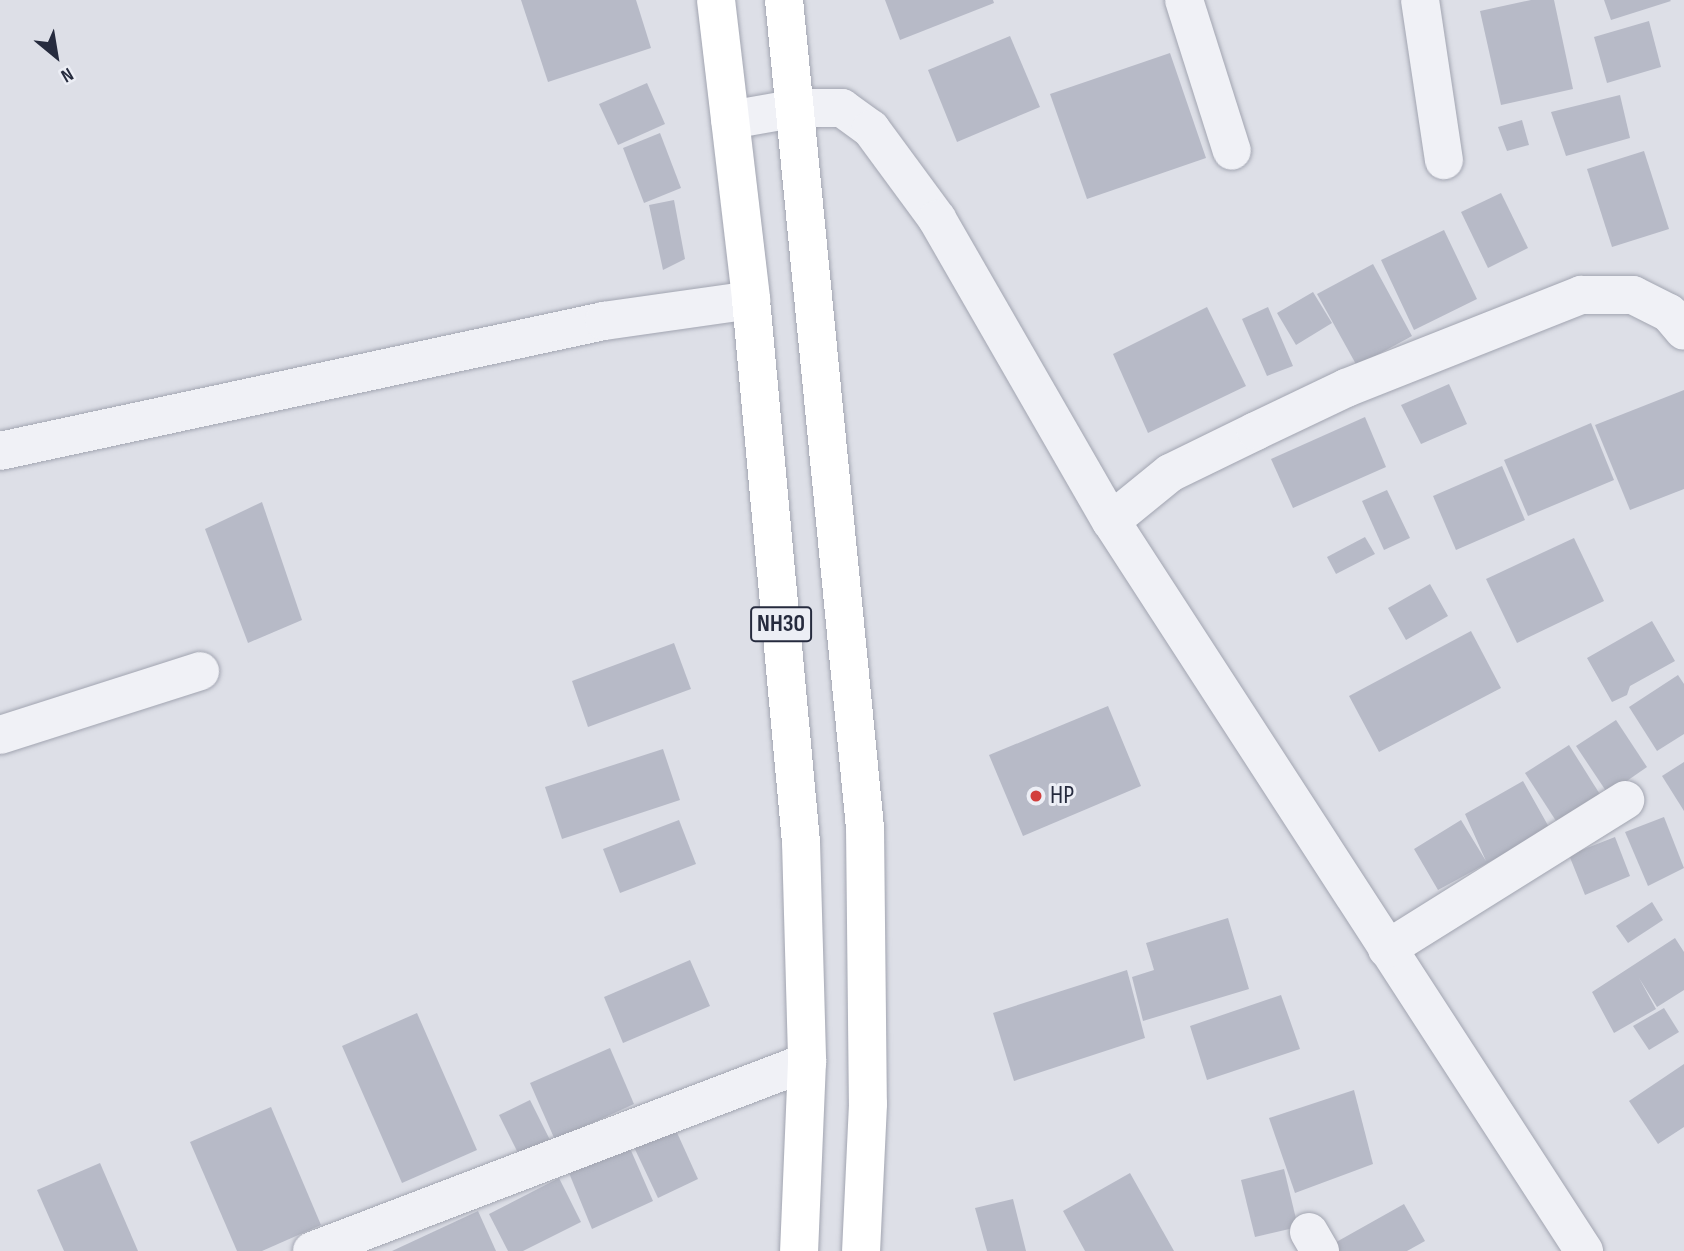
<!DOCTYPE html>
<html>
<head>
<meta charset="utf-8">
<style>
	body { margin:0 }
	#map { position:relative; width:1684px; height:1251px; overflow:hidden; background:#dddfe7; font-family:"Sofia Sans Condensed",sans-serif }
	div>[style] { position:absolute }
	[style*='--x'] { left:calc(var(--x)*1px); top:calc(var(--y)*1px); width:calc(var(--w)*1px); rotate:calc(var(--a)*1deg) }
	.building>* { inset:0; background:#b7bac7 }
	.roads { filter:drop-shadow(0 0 2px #a2a5b1) drop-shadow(0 0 2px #a2a5b1) }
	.street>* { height:38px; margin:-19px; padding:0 19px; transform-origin:19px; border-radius:19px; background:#f0f1f6 }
	.highway>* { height:38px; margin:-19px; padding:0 19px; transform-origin:19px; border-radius:19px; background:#fff }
	.dots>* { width:19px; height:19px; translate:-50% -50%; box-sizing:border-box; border:4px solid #eceef5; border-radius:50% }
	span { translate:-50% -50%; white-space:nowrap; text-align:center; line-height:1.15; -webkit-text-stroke:6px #eceef5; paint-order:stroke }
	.shield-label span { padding:2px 5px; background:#eceef5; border:2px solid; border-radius:5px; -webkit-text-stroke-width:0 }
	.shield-label { font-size:24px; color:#262b3e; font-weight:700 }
	.poi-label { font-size:26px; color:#262b3e }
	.left { translate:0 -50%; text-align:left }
	.north { position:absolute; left:21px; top:21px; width:70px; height:70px; -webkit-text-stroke:5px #eceef5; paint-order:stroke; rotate:150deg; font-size:19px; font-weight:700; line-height:28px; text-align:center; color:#262b3e }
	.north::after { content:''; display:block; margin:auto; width:24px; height:32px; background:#262b3e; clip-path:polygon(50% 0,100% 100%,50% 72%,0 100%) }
</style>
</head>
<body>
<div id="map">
	<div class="building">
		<div style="clip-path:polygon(521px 0,636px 0,651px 48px,548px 82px)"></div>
		<div style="clip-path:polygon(885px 0,993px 0,994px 3px,900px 40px)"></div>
		<div style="clip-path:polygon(1531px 0,1554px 0,1573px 89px,1501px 105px,1480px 11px)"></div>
		<div style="clip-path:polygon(1604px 0,1670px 0,1671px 1px,1611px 20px)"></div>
		<div style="clip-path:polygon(1649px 21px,1661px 67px,1607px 83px,1594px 37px)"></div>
		<div style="clip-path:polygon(1010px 36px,1040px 107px,957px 142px,928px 70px)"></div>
		<div style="clip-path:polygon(1170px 53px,1206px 158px,1087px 199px,1050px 94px)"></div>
		<div style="clip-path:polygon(647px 83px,665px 124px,618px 145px,599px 104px)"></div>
		<div style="clip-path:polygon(1620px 95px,1630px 138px,1566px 156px,1551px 112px)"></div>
		<div style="clip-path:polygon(1522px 120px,1529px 145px,1507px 151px,1498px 127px)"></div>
		<div style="clip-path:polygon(660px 133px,681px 188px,644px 203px,623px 148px)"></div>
		<div style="clip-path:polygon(1644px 151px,1669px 229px,1612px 247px,1587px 169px)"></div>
		<div style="clip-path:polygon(1501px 193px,1528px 248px,1488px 268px,1461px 212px)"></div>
		<div style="clip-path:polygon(674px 200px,685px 259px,663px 270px,649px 205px)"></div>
		<div style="clip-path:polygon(1444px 230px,1477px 299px,1414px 330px,1381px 260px)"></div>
		<div style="clip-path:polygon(1373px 264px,1412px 336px,1357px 366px,1317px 294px)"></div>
		<div style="clip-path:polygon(1313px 292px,1332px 323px,1296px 345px,1277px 313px)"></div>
		<div style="clip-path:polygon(1207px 307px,1246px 386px,1148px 433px,1113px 354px)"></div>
		<div style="clip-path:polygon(1268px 307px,1293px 366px,1267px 376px,1242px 319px)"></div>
		<div style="clip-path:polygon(1449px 384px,1467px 424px,1421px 444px,1401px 405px)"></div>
		<div style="clip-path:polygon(1684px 390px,1684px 489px,1630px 510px,1595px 425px)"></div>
		<div style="clip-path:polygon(1365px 417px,1386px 467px,1293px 508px,1271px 459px)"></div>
		<div style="clip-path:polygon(1591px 423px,1614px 480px,1528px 516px,1504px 460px)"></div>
		<div style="clip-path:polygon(1502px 466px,1525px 520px,1456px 550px,1433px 496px)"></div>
		<div style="clip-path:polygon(1387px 490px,1410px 538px,1384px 550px,1362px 501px)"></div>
		<div style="clip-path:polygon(262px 502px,302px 620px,248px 643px,205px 529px)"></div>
		<div style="clip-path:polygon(1365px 537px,1375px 554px,1336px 574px,1327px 557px)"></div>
		<div style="clip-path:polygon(1574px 538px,1604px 601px,1517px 643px,1486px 579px)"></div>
		<div style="clip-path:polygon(1430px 584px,1448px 616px,1406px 640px,1388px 608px)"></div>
		<div style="clip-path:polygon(1652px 621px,1675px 661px,1630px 686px,1627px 695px,1612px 702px,1587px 658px)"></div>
		<div style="clip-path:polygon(1471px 631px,1501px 688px,1379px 752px,1349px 696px)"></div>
		<div style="clip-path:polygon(674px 643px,691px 689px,588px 727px,572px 681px)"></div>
		<div style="clip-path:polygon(1678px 675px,1684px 684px,1684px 734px,1657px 751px,1629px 707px)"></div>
		<div style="clip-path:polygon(1108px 706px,1141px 786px,1023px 836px,989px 755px)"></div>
		<div style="clip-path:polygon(1616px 720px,1647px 767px,1608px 794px,1576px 746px)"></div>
		<div style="clip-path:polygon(1569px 745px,1601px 796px,1558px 824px,1525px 773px)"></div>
		<div style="clip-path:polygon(663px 749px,680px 800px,562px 839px,545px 787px)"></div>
		<div style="clip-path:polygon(1684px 762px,1684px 811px,1662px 776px)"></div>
		<div style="clip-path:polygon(1523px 781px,1550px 829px,1438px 890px,1414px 849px,1461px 820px,1486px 861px,1465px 814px)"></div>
		<div style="clip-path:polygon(1664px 817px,1684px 868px,1648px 886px,1625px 832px)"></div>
		<div style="clip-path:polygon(679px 820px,696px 864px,620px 893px,603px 849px)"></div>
		<div style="clip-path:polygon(1615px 837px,1630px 876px,1585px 895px,1569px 855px)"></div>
		<div style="clip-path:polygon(1652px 902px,1663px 920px,1628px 943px,1616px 926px)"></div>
		<div style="clip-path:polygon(1228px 918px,1249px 989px,1143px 1021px,1132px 977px,1154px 970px,1146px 943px)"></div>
		<div style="clip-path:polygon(1675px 938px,1684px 952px,1684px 990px,1657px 1007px,1639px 978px,1656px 1009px,1614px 1033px,1592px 992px)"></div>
		<div style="clip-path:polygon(690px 960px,710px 1006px,623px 1043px,604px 997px)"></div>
		<div style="clip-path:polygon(1127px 970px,1145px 1038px,1014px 1081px,993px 1013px)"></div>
		<div style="clip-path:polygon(1281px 995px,1300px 1049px,1207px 1080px,1190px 1026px)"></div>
		<div style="clip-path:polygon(1664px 1008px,1679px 1032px,1649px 1050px,1633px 1026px)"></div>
		<div style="clip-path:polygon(417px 1013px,477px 1150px,402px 1183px,342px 1046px)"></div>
		<div style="clip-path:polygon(610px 1048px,634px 1104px,555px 1140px,530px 1083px)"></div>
		<div style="clip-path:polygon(1684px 1064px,1684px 1127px,1658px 1144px,1629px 1101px)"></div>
		<div style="clip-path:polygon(1354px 1090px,1373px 1164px,1295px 1193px,1269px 1118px)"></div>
		<div style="clip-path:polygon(530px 1100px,550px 1140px,519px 1155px,499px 1115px)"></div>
		<div style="clip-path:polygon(271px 1107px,321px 1225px,262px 1251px,237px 1251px,190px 1142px)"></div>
		<div style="clip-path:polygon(674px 1126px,698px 1179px,658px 1198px,633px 1145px)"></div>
		<div style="clip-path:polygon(629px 1146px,653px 1201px,592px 1229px,569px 1173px)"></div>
		<div style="clip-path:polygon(100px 1163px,138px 1251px,64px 1251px,37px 1190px)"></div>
		<div style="clip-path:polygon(1284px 1169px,1298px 1227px,1255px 1237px,1241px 1180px)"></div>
		<div style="clip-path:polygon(1130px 1173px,1174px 1251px,1085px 1251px,1063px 1211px)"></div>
		<div style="clip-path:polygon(559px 1178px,581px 1222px,523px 1251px,508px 1251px,489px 1214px)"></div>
		<div style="clip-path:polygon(1013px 1199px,1026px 1251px,987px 1251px,975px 1208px)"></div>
		<div style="clip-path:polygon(1404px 1204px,1425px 1241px,1407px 1251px,1335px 1251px,1331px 1245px)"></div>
		<div style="clip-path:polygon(478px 1211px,496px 1251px,392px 1251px)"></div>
	</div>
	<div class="roads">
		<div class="street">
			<div style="--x:1184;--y:0;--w:158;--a:72.4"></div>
			<div style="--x:1420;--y:0;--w:162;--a:81.5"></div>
			<div style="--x:730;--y:120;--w:69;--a:-10"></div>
			<div style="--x:798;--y:108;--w:44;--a:0"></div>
			<div style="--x:842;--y:108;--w:36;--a:36"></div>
			<div style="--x:871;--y:129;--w:112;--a:53.7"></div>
			<div style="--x:937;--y:219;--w:349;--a:60.1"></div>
			<div style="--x:1111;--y:521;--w:870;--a:57.06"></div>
			<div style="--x:0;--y:451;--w:618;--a:-12.15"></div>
			<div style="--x:604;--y:321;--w:148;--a:-8.1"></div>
			<div style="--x:1111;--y:521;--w:76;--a:-39.1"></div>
			<div style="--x:1170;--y:473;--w:96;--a:-26"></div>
			<div style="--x:1256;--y:431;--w:100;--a:-25.5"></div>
			<div style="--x:1346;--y:388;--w:253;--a:-21.6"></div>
			<div style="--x:1581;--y:295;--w:52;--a:0"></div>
			<div style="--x:1633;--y:295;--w:40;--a:26.6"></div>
			<div style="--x:1669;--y:313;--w:23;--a:50"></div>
			<div style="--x:0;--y:735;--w:210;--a:-17.7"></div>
			<div style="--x:1387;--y:949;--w:281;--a:-32"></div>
			<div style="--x:1309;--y:1232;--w:22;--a:60"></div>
			<div style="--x:312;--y:1251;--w:530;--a:-20.9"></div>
		</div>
		<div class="highway">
			<div style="--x:716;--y:0;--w:302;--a:83.3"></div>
			<div style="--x:751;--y:300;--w:544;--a:84.73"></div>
			<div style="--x:801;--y:842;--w:220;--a:88.4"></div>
			<div style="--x:807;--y:1062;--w:189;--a:92.4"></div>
			<div style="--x:784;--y:0;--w:831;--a:84.41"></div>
			<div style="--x:865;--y:827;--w:277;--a:89.4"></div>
			<div style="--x:868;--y:1104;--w:147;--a:92.7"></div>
		</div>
	</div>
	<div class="dots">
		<div style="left:1036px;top:796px;background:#d23e3c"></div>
	</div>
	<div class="shield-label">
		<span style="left:781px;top:624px">NH30</span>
	</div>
	<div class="poi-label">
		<span class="left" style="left:1050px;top:796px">HP</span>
	</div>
	<div class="north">N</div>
</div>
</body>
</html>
